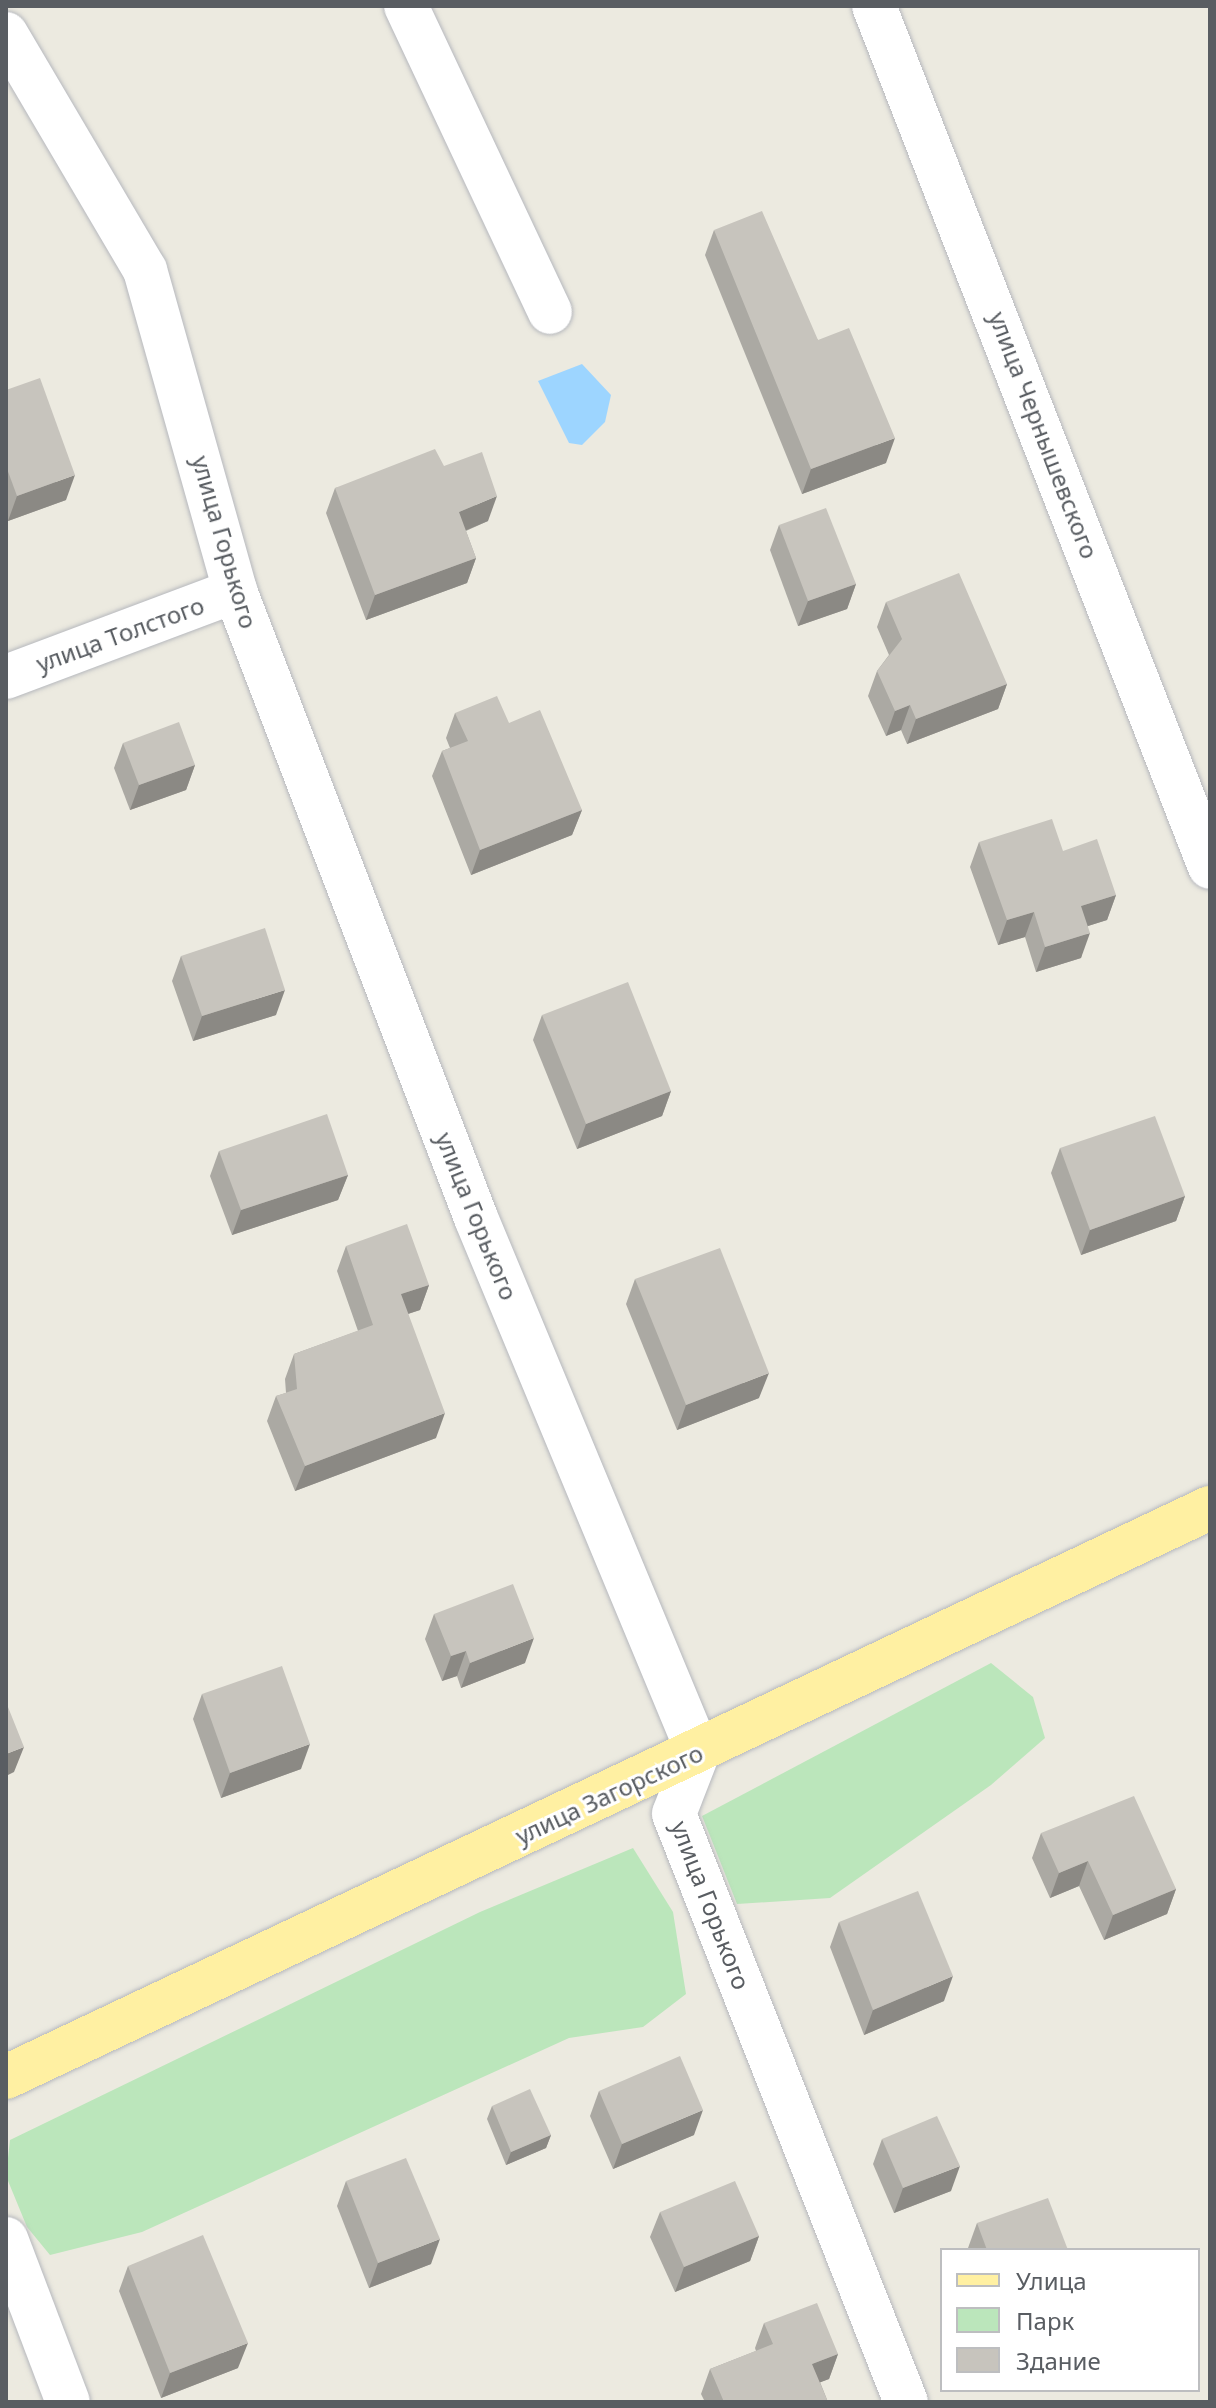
<!DOCTYPE html>
<html>
<head>
<meta charset="utf-8">
<style>
	body { margin:0 }
	#map { position:relative; width:1216px; height:2408px; overflow:hidden; background:#eceae0; font-family:"Noto Sans",sans-serif }
	div>[style] { position:absolute }
	[style*='--x'] { left:calc(var(--x)*1px); top:calc(var(--y)*1px); width:calc(var(--w)*1px); rotate:calc(var(--a)*1deg) }
	.green>* { inset:0; background:#bbe6bb }
	.water>* { inset:0; background:#9dd5ff }
	.roads { filter:drop-shadow(0 0 2px #b6b8bd) drop-shadow(0 0 2px #b6b8bd) }
	.minor>* { height:44px; margin:-22px; padding:0 22px; transform-origin:22px; border-radius:22px; background:#fff }
	.major>* { height:44px; margin:-22px; padding:0 22px; transform-origin:22px; border-radius:22px; background:#fff0a2 }
	.wall>* { inset:0; background:#aba9a3 }
	.shaded-wall>* { inset:0; background:#8b8984 }
	.building>* { inset:0; background:#c7c4bd }
	span { translate:-50% -50%; white-space:nowrap; text-align:center; line-height:1.15; -webkit-text-stroke:6px #fff; paint-order:stroke }
	.street-label { font-size:24px; color:#595d62 }
	.frame { position:absolute; inset:0; border:8px solid #595d62; pointer-events:none }
	.legend { position:absolute; left:940px; top:2248px; width:260px; height:144px; box-sizing:border-box; background:#fff; border:2px solid #bdbec0; margin:0; padding:10px 14px; list-style:none; font-size:24px; color:#595d62 }
	.legend li { display:flex; align-items:center; gap:16px; height:40px }
	.legend b { width:40px; border:2px solid #bdbec0 }
</style>
</head>
<body>
<div id="map">
	<div class="green">
		<div style="clip-path:polygon(991px 1663px,1033px 1697px,1045px 1738px,991px 1785px,830px 1898px,737px 1904px,702px 1816px)"></div>
		<div style="clip-path:polygon(633px 1848px,673px 1912px,686px 1994px,643px 2027px,569px 2038px,142px 2232px,50px 2255px,27px 2227px,6px 2176px,10px 2140px,480px 1912px)"></div>
	</div>
	<div class="water">
		<div style="clip-path:polygon(582px 364px,611px 395px,605px 422px,582px 445px,569px 443px,538px 381px)"></div>
	</div>
	<div class="roads">
		<div class="minor">
			<div style="--x:406;--y:6;--w:338;--a:64.8"></div>
			<div style="--x:874;--y:6;--w:924;--a:68.68"></div>
			<div style="--x:6;--y:34;--w:274;--a:59.5"></div>
			<div style="--x:145;--y:270;--w:333;--a:74.3"></div>
			<div style="--x:235;--y:591;--w:672;--a:68.97"></div>
			<div style="--x:476;--y:1218;--w:578;--a:67.43"></div>
			<div style="--x:698;--y:1752;--w:66;--a:111.2"></div>
			<div style="--x:674;--y:1814;--w:632;--a:68.47"></div>
			<div style="--x:6;--y:677;--w:245;--a:-20.6"></div>
			<div style="--x:6;--y:2239;--w:174;--a:69.2"></div>
		</div>
		<div class="major">
			<div style="--x:6;--y:2077;--w:1332;--a:-25.3"></div>
		</div>
	</div>
	<div class="wall">
		<div style="clip-path:polygon(714px 230px,818px 340px,886px 463px,802px 494px,705px 255px)"></div>
		<div style="clip-path:polygon(6px 390px,66px 500px,8px 521px,6px 517px)"></div>
		<div style="clip-path:polygon(444px 466px,488px 521px,466px 531px,476px 558px,467px 583px,366px 620px,326px 513px,335px 488px)"></div>
		<div style="clip-path:polygon(779px 525px,856px 584px,847px 609px,798px 626px,770px 550px)"></div>
		<div style="clip-path:polygon(886px 602px,1007px 684px,998px 709px,907px 744px,901px 730px,886px 736px,868px 696px,877px 671px,889px 655px,877px 627px)"></div>
		<div style="clip-path:polygon(455px 713px,509px 723px,582px 810px,572px 835px,471px 875px,432px 776px,442px 751px,450px 748px,446px 738px)"></div>
		<div style="clip-path:polygon(123px 743px,195px 765px,186px 790px,130px 810px,114px 768px)"></div>
		<div style="clip-path:polygon(979px 842px,1116px 895px,1107px 920px,1088px 926px,1081px 958px,1036px 972px,1025px 937px,998px 945px,970px 867px)"></div>
		<div style="clip-path:polygon(181px 956px,276px 1015px,193px 1041px,172px 981px)"></div>
		<div style="clip-path:polygon(542px 1015px,671px 1091px,662px 1116px,577px 1149px,533px 1040px)"></div>
		<div style="clip-path:polygon(1060px 1148px,1185px 1196px,1176px 1221px,1081px 1255px,1051px 1173px)"></div>
		<div style="clip-path:polygon(219px 1151px,348px 1175px,338px 1200px,232px 1235px,210px 1176px)"></div>
		<div style="clip-path:polygon(346px 1246px,429px 1285px,420px 1310px,408px 1314px,436px 1438px,295px 1491px,267px 1421px,276px 1396px,286px 1393px,285px 1379px,294px 1354px,358px 1331px,337px 1271px)"></div>
		<div style="clip-path:polygon(635px 1279px,759px 1398px,677px 1430px,626px 1304px)"></div>
		<div style="clip-path:polygon(434px 1614px,525px 1663px,461px 1688px,457px 1676px,442px 1681px,425px 1639px)"></div>
		<div style="clip-path:polygon(202px 1694px,301px 1769px,221px 1798px,193px 1719px)"></div>
		<div style="clip-path:polygon(1041px 1833px,1176px 1889px,1167px 1914px,1104px 1940px,1079px 1886px,1050px 1898px,1032px 1858px)"></div>
		<div style="clip-path:polygon(839px 1922px,944px 2001px,864px 2035px,830px 1947px)"></div>
		<div style="clip-path:polygon(599px 2091px,694px 2135px,613px 2169px,590px 2116px)"></div>
		<div style="clip-path:polygon(492px 2106px,551px 2135px,546px 2148px,506px 2165px,487px 2119px)"></div>
		<div style="clip-path:polygon(882px 2139px,951px 2191px,894px 2213px,873px 2164px)"></div>
		<div style="clip-path:polygon(346px 2181px,431px 2264px,369px 2288px,337px 2206px)"></div>
		<div style="clip-path:polygon(660px 2212px,759px 2236px,750px 2261px,675px 2292px,650px 2237px)"></div>
		<div style="clip-path:polygon(977px 2223px,1068px 2250px,969px 2250px,968px 2248px)"></div>
		<div style="clip-path:polygon(128px 2266px,238px 2368px,161px 2398px,119px 2291px)"></div>
		<div style="clip-path:polygon(764px 2323px,838px 2354px,829px 2379px,820px 2382px,828px 2402px,705px 2402px,701px 2394px,710px 2369px,756px 2351px,755px 2348px)"></div>
	</div>
	<div class="shaded-wall">
		<div style="clip-path:polygon(895px 438px,886px 463px,802px 494px,811px 469px)"></div>
		<div style="clip-path:polygon(75px 475px,66px 500px,8px 521px,17px 496px)"></div>
		<div style="clip-path:polygon(497px 496px,488px 521px,450px 537px,459px 512px)"></div>
		<div style="clip-path:polygon(476px 558px,467px 583px,366px 620px,375px 595px)"></div>
		<div style="clip-path:polygon(856px 584px,847px 609px,798px 626px,808px 601px)"></div>
		<div style="clip-path:polygon(1007px 684px,998px 709px,907px 744px,916px 719px)"></div>
		<div style="clip-path:polygon(910px 705px,901px 730px,886px 736px,895px 711px)"></div>
		<div style="clip-path:polygon(195px 765px,186px 790px,130px 810px,139px 785px)"></div>
		<div style="clip-path:polygon(582px 810px,572px 835px,471px 875px,480px 850px)"></div>
		<div style="clip-path:polygon(1116px 895px,1107px 920px,1072px 931px,1081px 906px)"></div>
		<div style="clip-path:polygon(1034px 912px,1025px 937px,998px 945px,1007px 920px)"></div>
		<div style="clip-path:polygon(1090px 933px,1081px 958px,1036px 972px,1045px 947px)"></div>
		<div style="clip-path:polygon(285px 990px,276px 1015px,193px 1041px,202px 1016px)"></div>
		<div style="clip-path:polygon(671px 1091px,662px 1116px,577px 1149px,586px 1124px)"></div>
		<div style="clip-path:polygon(348px 1175px,338px 1200px,232px 1235px,241px 1210px)"></div>
		<div style="clip-path:polygon(1185px 1196px,1176px 1221px,1081px 1255px,1090px 1230px)"></div>
		<div style="clip-path:polygon(429px 1285px,420px 1310px,392px 1319px,401px 1294px)"></div>
		<div style="clip-path:polygon(769px 1373px,759px 1398px,677px 1430px,686px 1405px)"></div>
		<div style="clip-path:polygon(445px 1413px,436px 1438px,295px 1491px,305px 1466px)"></div>
		<div style="clip-path:polygon(534px 1638px,525px 1663px,461px 1688px,470px 1663px)"></div>
		<div style="clip-path:polygon(466px 1651px,457px 1676px,442px 1681px,451px 1656px)"></div>
		<div style="clip-path:polygon(310px 1744px,301px 1769px,221px 1798px,230px 1773px)"></div>
		<div style="clip-path:polygon(24px 1747px,14px 1772px,6px 1776px,6px 1754px)"></div>
		<div style="clip-path:polygon(1088px 1861px,1079px 1886px,1050px 1898px,1059px 1873px)"></div>
		<div style="clip-path:polygon(1176px 1889px,1167px 1914px,1104px 1940px,1113px 1915px)"></div>
		<div style="clip-path:polygon(953px 1976px,944px 2001px,864px 2035px,873px 2010px)"></div>
		<div style="clip-path:polygon(703px 2110px,694px 2135px,613px 2169px,622px 2144px)"></div>
		<div style="clip-path:polygon(551px 2135px,546px 2148px,506px 2165px,511px 2152px)"></div>
		<div style="clip-path:polygon(960px 2166px,951px 2191px,894px 2213px,903px 2188px)"></div>
		<div style="clip-path:polygon(759px 2236px,750px 2261px,675px 2292px,684px 2267px)"></div>
		<div style="clip-path:polygon(440px 2239px,431px 2264px,369px 2288px,378px 2263px)"></div>
		<div style="clip-path:polygon(248px 2343px,238px 2368px,161px 2398px,170px 2373px)"></div>
		<div style="clip-path:polygon(838px 2354px,829px 2379px,803px 2389px,812px 2364px)"></div>
	</div>
	<div class="building">
		<div style="clip-path:polygon(762px 211px,818px 340px,849px 328px,895px 438px,811px 469px,714px 230px)"></div>
		<div style="clip-path:polygon(40px 378px,75px 475px,17px 496px,6px 466px,6px 390px)"></div>
		<div style="clip-path:polygon(435px 449px,444px 466px,482px 452px,497px 496px,459px 512px,476px 558px,375px 595px,335px 488px)"></div>
		<div style="clip-path:polygon(826px 508px,856px 584px,808px 601px,779px 525px)"></div>
		<div style="clip-path:polygon(959px 573px,1007px 684px,916px 719px,910px 705px,895px 711px,877px 671px,902px 639px,886px 602px)"></div>
		<div style="clip-path:polygon(497px 696px,509px 723px,540px 710px,582px 810px,480px 850px,442px 751px,468px 741px,455px 713px)"></div>
		<div style="clip-path:polygon(179px 722px,195px 765px,139px 785px,123px 743px)"></div>
		<div style="clip-path:polygon(1052px 819px,1063px 851px,1097px 839px,1116px 895px,1081px 906px,1090px 933px,1045px 947px,1034px 912px,1007px 920px,979px 842px)"></div>
		<div style="clip-path:polygon(265px 928px,285px 990px,202px 1016px,181px 956px)"></div>
		<div style="clip-path:polygon(628px 982px,671px 1091px,586px 1124px,542px 1015px)"></div>
		<div style="clip-path:polygon(327px 1114px,348px 1175px,241px 1210px,219px 1151px)"></div>
		<div style="clip-path:polygon(1155px 1116px,1185px 1196px,1090px 1230px,1060px 1148px)"></div>
		<div style="clip-path:polygon(407px 1224px,429px 1285px,401px 1294px,445px 1413px,305px 1466px,276px 1396px,297px 1389px,294px 1354px,373px 1325px,346px 1246px)"></div>
		<div style="clip-path:polygon(720px 1248px,769px 1373px,686px 1405px,635px 1279px)"></div>
		<div style="clip-path:polygon(513px 1584px,534px 1638px,470px 1663px,466px 1651px,451px 1656px,434px 1614px)"></div>
		<div style="clip-path:polygon(282px 1666px,310px 1744px,230px 1773px,202px 1694px)"></div>
		<div style="clip-path:polygon(6px 1702px,24px 1747px,6px 1754px)"></div>
		<div style="clip-path:polygon(1134px 1796px,1176px 1889px,1113px 1915px,1088px 1861px,1059px 1873px,1041px 1833px)"></div>
		<div style="clip-path:polygon(918px 1891px,953px 1976px,873px 2010px,839px 1922px)"></div>
		<div style="clip-path:polygon(680px 2056px,703px 2110px,622px 2144px,599px 2091px)"></div>
		<div style="clip-path:polygon(530px 2089px,551px 2135px,511px 2152px,492px 2106px)"></div>
		<div style="clip-path:polygon(937px 2116px,960px 2166px,903px 2188px,882px 2139px)"></div>
		<div style="clip-path:polygon(406px 2158px,440px 2239px,378px 2263px,346px 2181px)"></div>
		<div style="clip-path:polygon(735px 2181px,759px 2236px,684px 2267px,660px 2212px)"></div>
		<div style="clip-path:polygon(1048px 2198px,1068px 2250px,987px 2250px,977px 2223px)"></div>
		<div style="clip-path:polygon(203px 2235px,248px 2343px,170px 2373px,128px 2266px)"></div>
		<div style="clip-path:polygon(817px 2303px,838px 2354px,812px 2364px,828px 2402px,724px 2402px,710px 2369px,773px 2344px,764px 2323px)"></div>
	</div>
	<div class="street-label">
		<span style="left:1044px;top:435px;rotate:69deg">улица Чернышевского</span>
		<span style="left:225px;top:542px;rotate:74deg">улица Горького</span>
		<span style="left:120px;top:634px;rotate:-20deg">улица Толстого</span>
		<span style="left:477px;top:1216px;rotate:68deg">улица Горького</span>
		<span style="left:609px;top:1794px;rotate:-25deg">улица Загорского</span>
		<span style="left:711px;top:1905px;rotate:69deg">улица Горького</span>
	</div>
	<div class="frame"></div>
	<ul class="legend">
	<li><b style="height:10px;background:#fff0a2"></b>Улица</li>
	<li><b style="height:22px;background:#bbe6bb"></b>Парк</li>
	<li><b style="height:22px;background:#c7c4bd"></b>Здание</li>
	</ul>
</div>
</body>
</html>
